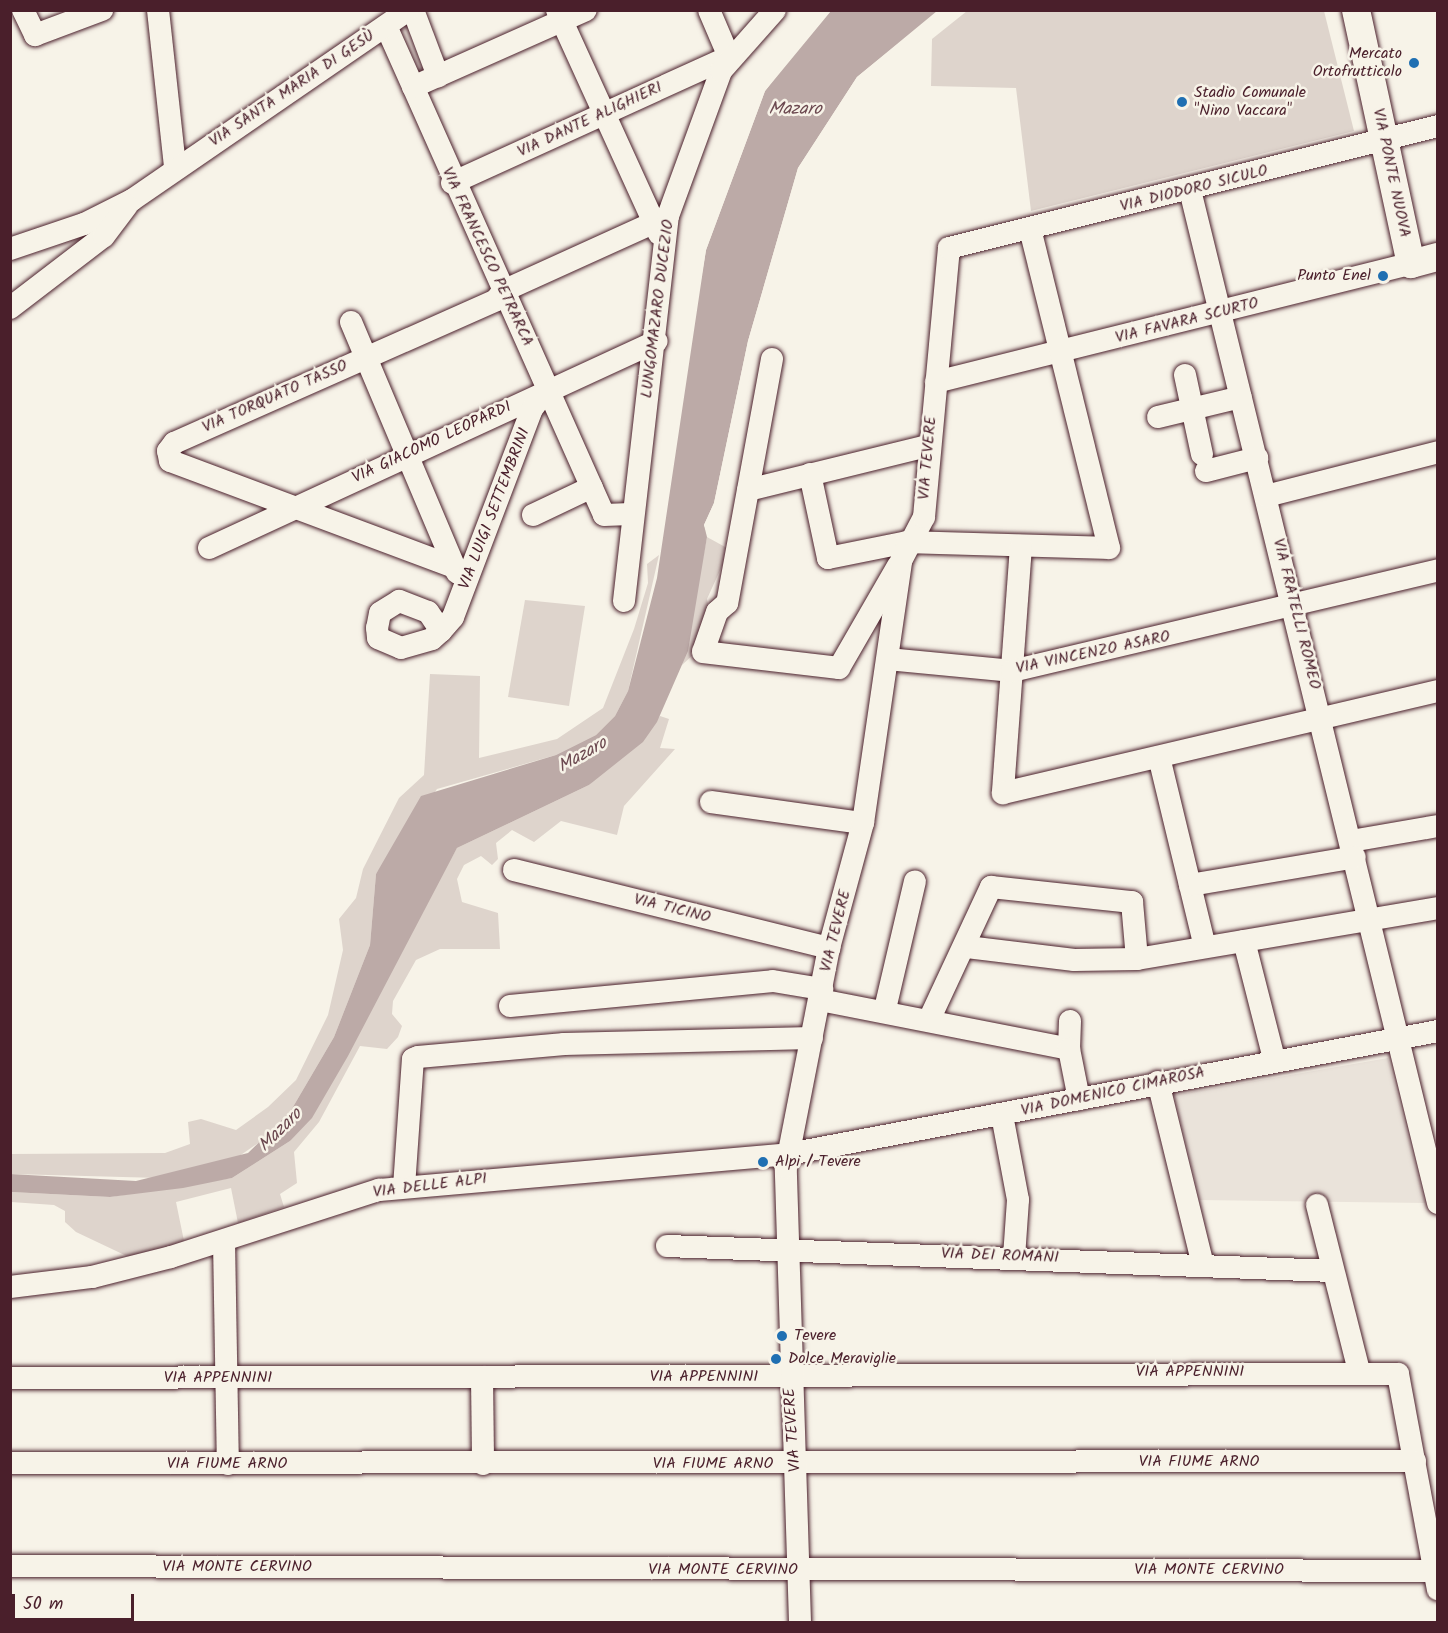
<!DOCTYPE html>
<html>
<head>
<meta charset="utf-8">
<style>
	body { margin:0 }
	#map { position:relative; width:1448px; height:1633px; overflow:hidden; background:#f7f3e8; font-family:Kalam,sans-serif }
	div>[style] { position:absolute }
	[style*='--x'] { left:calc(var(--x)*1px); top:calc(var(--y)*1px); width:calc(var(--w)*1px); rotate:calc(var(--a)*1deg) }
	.built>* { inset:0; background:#eae3da }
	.green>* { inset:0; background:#ded4cc }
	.water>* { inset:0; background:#bcaaa7 }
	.pier>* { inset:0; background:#f7f3e8 }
	.roads { filter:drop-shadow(0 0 2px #4a1f2b) drop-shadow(0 0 2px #4a1f2b) }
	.minor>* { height:22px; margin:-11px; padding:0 11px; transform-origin:11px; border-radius:11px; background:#f7f3e8 }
	.major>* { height:28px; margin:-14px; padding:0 14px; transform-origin:14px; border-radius:14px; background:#f7f3e8 }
	.dots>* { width:16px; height:16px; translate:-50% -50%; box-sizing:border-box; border:3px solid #f7f3e8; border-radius:50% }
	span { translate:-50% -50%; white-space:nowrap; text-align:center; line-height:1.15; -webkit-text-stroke:5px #f7f3e8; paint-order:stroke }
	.poi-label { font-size:16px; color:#4a1f2b }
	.right { translate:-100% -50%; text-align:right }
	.left { translate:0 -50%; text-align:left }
	.street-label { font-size:16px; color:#4a1f2b }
	.water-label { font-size:18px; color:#6c4950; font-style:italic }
	.frame { position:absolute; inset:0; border:12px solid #4a1f2b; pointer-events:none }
	.scale { position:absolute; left:12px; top:1594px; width:122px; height:27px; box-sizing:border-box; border:3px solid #4a1f2b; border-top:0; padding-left:8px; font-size:18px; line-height:21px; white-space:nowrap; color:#4a1f2b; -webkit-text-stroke:4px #f7f3e8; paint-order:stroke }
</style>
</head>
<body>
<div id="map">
	<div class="built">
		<div style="clip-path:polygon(1388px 1058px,1425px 1203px,1200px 1200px,1174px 1095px)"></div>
	</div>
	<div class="green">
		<div style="clip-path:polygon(967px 11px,1324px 11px,1354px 131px,1031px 211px,1016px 88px,931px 86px,932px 39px)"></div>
		<div style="clip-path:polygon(707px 537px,727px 548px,727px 555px,707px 599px,709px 609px,695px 653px,682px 665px)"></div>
		<div style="clip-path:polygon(659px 555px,628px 691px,615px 716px,596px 735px,556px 755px,437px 789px,376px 874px,370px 945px,334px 1037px,290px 1112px,267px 1137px,232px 1161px,160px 1178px,11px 1174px,10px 1154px,165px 1153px,190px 1144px,188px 1122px,201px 1119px,236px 1130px,268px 1107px,296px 1080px,328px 1015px,343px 950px,339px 919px,356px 898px,363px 869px,399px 798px,424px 775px,430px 674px,480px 676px,479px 758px,557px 739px,603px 708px,634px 629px,648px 583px,647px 564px)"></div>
		<div style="clip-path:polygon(525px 600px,585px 606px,569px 706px,508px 697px)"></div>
		<div style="clip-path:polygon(660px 716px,669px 719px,660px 748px,675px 749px,624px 806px,617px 835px,561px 821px,534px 842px,512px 830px,496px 843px,498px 859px,492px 865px,481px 856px,464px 865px,457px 879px,462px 902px,498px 913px,500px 949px,440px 949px,416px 960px,393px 1001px,392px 1014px,402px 1026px,398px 1037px,387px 1049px,360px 1046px,319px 1122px,294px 1152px,297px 1183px,280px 1194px,284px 1207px,238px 1223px,231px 1188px,176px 1202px,184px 1241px,133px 1259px,76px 1232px,65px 1222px,65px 1211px,54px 1205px,11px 1202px,10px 1192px,110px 1197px,232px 1178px,290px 1141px,457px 848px,589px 785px)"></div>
	</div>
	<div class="water">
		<div style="clip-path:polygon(831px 11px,937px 11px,857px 77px,798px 168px,748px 341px,714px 503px,704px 525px,707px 537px,688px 651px,657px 722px,643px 742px,589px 785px,457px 848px,348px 1056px,312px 1118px,290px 1141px,232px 1178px,183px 1188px,110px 1197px,11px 1192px,10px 1174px,136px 1181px,248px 1153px,290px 1112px,334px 1037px,370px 945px,376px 874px,421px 796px,556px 755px,596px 735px,615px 716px,628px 691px,657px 578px,706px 250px,765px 91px)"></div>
	</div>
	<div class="pier">
		<div style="clip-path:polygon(827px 10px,765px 91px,706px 250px,661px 513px,703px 249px,763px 90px)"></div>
		<div style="clip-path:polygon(940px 10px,860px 79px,801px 170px,751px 342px,717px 503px,707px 525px,710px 539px,704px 525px,714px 503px,748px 341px,798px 168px,857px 77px)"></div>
	</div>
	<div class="roads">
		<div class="minor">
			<div style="--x:23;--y:10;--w:28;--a:64"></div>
			<div style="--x:35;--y:35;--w:72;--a:-20.5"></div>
			<div style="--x:158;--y:10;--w:158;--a:83.8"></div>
			<div style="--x:413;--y:10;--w:71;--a:69.3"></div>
			<div style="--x:557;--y:10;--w:246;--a:65.5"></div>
			<div style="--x:386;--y:26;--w:535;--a:65.97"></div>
			<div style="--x:604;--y:515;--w:27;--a:-2"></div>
			<div style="--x:413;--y:87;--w:189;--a:-24"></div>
			<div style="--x:452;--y:183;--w:304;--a:-24.5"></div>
			<div style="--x:729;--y:57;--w:51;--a:-113.1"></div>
			<div style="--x:1190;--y:190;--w:1043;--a:76.24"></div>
			<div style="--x:10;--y:249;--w:78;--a:-18.7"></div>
			<div style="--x:84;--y:224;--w:54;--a:-26.6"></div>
			<div style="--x:132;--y:200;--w:335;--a:-34.5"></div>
			<div style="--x:10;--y:308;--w:118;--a:-37.5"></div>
			<div style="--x:104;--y:236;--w:38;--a:-53"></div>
			<div style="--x:351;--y:322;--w:272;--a:67.1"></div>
			<div style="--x:772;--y:359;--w:248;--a:100.4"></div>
			<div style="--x:727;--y:603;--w:13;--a:138"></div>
			<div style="--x:717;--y:612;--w:42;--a:109.3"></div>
			<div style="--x:703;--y:652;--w:137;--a:6.7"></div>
			<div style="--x:839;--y:668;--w:118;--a:-60"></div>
			<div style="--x:1185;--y:375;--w:81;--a:77.9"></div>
			<div style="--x:936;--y:382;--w:489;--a:-14"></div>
			<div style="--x:1158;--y:417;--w:85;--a:-13.5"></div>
			<div style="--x:1206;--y:471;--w:53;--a:-14.3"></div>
			<div style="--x:810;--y:474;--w:86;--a:77.9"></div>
			<div style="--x:828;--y:558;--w:81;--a:-11.4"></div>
			<div style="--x:907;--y:542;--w:202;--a:1.7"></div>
			<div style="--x:1109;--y:548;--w:329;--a:-103.9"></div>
			<div style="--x:748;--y:490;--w:184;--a:-13.8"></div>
			<div style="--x:1266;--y:496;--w:178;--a:-14.3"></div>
			<div style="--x:533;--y:515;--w:65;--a:-25.4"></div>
			<div style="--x:1021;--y:546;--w:248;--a:94.2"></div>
			<div style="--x:1003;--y:793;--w:447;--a:-13.2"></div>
			<div style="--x:209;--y:548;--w:493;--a:-24.8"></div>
			<div style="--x:454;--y:567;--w:303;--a:-159.5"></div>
			<div style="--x:170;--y:461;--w:10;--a:-101"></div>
			<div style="--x:168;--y:451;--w:10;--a:-53"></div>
			<div style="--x:174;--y:443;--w:352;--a:-23.9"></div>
			<div style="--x:496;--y:300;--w:11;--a:-52"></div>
			<div style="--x:503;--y:291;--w:181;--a:-24.4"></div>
			<div style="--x:624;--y:601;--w:388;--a:-83.5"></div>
			<div style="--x:668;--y:216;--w:154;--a:-69.9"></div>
			<div style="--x:721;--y:71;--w:81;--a:-48.5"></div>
			<div style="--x:441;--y:631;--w:23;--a:-124"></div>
			<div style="--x:428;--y:612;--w:31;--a:-159"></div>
			<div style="--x:399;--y:601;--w:22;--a:148"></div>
			<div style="--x:380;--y:613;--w:15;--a:101"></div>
			<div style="--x:377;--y:628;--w:10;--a:84"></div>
			<div style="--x:378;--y:638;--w:25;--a:23"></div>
			<div style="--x:401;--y:648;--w:32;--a:-16"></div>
			<div style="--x:432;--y:639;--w:12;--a:-42"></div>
			<div style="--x:441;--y:631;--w:18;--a:-49"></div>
			<div style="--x:453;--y:617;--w:222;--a:-69.2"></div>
			<div style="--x:532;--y:409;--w:25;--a:-53"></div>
			<div style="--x:888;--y:659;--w:125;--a:5.5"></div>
			<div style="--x:1012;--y:671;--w:438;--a:-13.3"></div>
			<div style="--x:1159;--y:757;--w:195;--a:76.4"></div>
			<div style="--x:711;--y:802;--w:153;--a:7.9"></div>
			<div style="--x:1351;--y:841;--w:88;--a:-9.8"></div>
			<div style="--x:514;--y:870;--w:325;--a:13.9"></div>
			<div style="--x:1190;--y:885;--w:167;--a:-9.6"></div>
			<div style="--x:1244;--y:941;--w:122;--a:75.7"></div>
			<div style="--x:967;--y:947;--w:108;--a:6.9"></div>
			<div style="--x:1074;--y:960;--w:63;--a:-0.9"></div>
			<div style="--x:820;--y:1000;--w:254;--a:11.1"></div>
			<div style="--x:510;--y:1006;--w:264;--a:-5.4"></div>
			<div style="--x:773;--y:981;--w:50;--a:9.3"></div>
			<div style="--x:885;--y:1009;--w:131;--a:-76.8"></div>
			<div style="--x:929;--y:1020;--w:147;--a:-65"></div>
			<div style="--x:991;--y:887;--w:142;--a:6.1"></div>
			<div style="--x:1132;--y:902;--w:57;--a:85"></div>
			<div style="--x:1137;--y:959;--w:305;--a:-9.6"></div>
			<div style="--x:1070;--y:1021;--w:28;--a:92"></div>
			<div style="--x:1069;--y:1049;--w:51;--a:78.7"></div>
			<div style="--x:1158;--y:1082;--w:188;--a:76.2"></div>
			<div style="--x:1002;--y:1115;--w:86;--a:79.3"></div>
			<div style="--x:1018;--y:1200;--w:57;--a:94"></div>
			<div style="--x:404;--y:1187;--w:128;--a:-86"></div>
			<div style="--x:413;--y:1059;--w:5;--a:-22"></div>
			<div style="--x:418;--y:1057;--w:147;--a:-5.1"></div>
			<div style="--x:564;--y:1044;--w:248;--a:-1.4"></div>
			<div style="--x:1317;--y:1205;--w:171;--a:75.8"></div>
			<div style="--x:224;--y:1241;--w:223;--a:89"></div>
			<div style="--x:667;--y:1246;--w:666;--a:2.15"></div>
			<div style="--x:10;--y:1287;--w:83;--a:-7"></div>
			<div style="--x:92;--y:1277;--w:81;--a:-14.2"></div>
			<div style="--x:171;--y:1257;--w:219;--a:-17.9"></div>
			<div style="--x:379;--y:1190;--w:412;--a:-5"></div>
			<div style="--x:789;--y:1154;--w:661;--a:-10.73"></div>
			<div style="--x:482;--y:1377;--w:87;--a:89.3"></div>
			<div style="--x:10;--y:1378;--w:1388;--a:-0.17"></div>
			<div style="--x:1398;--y:1374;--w:219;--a:79.5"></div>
			<div style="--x:10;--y:1463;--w:1405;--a:-0.08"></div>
			<div style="--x:10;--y:1566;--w:1425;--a:0.2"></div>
			<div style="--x:800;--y:1622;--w:455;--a:-91.8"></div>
			<div style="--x:786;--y:1167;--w:223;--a:-78.9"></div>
			<div style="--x:829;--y:948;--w:130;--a:-74.8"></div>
			<div style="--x:863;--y:823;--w:265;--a:-81.7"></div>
			<div style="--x:901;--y:561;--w:50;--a:-62.4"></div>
			<div style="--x:924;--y:517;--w:270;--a:-84.7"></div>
			<div style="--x:949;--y:248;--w:504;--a:-14.01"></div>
		</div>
		<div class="major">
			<div style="--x:1356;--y:10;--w:260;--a:77.8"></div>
			<div style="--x:1411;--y:264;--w:28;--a:-15"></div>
		</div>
	</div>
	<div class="dots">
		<div style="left:1414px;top:63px;background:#1f6fb2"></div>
		<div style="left:1182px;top:102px;background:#1f6fb2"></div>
		<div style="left:1383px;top:276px;background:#1f6fb2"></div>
		<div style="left:763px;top:1162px;background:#1f6fb2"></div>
		<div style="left:782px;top:1336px;background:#1f6fb2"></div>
		<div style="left:776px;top:1359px;background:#1f6fb2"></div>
	</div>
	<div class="poi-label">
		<span class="right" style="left:1402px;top:63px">Mercato<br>Ortofrutticolo</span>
		<span class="left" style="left:1194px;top:102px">Stadio Comunale<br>"Nino Vaccara"</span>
		<span class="right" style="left:1371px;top:276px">Punto Enel</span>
		<span class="left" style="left:775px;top:1162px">Alpi / Tevere</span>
		<span class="left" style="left:794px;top:1336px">Tevere</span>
		<span class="left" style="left:788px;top:1359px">Dolce Meraviglie</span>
	</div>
	<div class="street-label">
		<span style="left:292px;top:89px;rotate:-34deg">VIA SANTA MARIA DI GESÙ</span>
		<span style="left:590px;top:120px;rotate:-25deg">VIA DANTE ALIGHIERI</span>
		<span style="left:1391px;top:173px;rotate:78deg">VIA PONTE NUOVA</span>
		<span style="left:1194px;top:189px;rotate:-14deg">VIA DIODORO SICULO</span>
		<span style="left:487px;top:257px;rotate:65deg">VIA FRANCESCO PETRARCA</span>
		<span style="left:658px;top:309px;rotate:-83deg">LUNGOMAZARO DUCEZIO</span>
		<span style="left:1187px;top:321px;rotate:-14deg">VIA FAVARA SCURTO</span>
		<span style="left:275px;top:397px;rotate:-24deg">VIA TORQUATO TASSO</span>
		<span style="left:432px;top:443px;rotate:-25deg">VIA GIACOMO LEOPARDI</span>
		<span style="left:928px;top:458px;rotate:-85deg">VIA TEVERE</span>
		<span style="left:495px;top:509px;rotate:-69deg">VIA LUIGI SETTEMBRINI</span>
		<span style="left:1296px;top:614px;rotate:76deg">VIA FRATELLI ROMEO</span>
		<span style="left:1093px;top:653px;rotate:-12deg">VIA VINCENZO ASARO</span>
		<span style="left:672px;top:909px;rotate:14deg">VIA TICINO</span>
		<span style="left:836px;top:931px;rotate:-76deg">VIA TEVERE</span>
		<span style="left:1113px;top:1092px;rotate:-12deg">VIA DOMENICO CIMAROSA</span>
		<span style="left:430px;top:1186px;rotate:-7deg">VIA DELLE ALPI</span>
		<span style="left:1000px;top:1256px;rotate:2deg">VIA DEI ROMANI</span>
		<span style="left:1190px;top:1372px">VIA APPENNINI</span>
		<span style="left:704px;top:1377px">VIA APPENNINI</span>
		<span style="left:218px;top:1378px">VIA APPENNINI</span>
		<span style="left:793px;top:1430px;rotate:-94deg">VIA TEVERE</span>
		<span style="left:1199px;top:1462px">VIA FIUME ARNO</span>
		<span style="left:227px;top:1464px">VIA FIUME ARNO</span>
		<span style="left:713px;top:1464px">VIA FIUME ARNO</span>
		<span style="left:237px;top:1567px">VIA MONTE CERVINO</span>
		<span style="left:723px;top:1570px">VIA MONTE CERVINO</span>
		<span style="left:1209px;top:1570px">VIA MONTE CERVINO</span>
	</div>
	<div class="water-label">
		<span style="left:795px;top:110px">Mazaro</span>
		<span style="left:583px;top:756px;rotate:-30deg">Mazaro</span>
		<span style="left:281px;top:1131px;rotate:-45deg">Mazaro</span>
	</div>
	<div class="frame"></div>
	<div class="scale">50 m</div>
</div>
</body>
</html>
